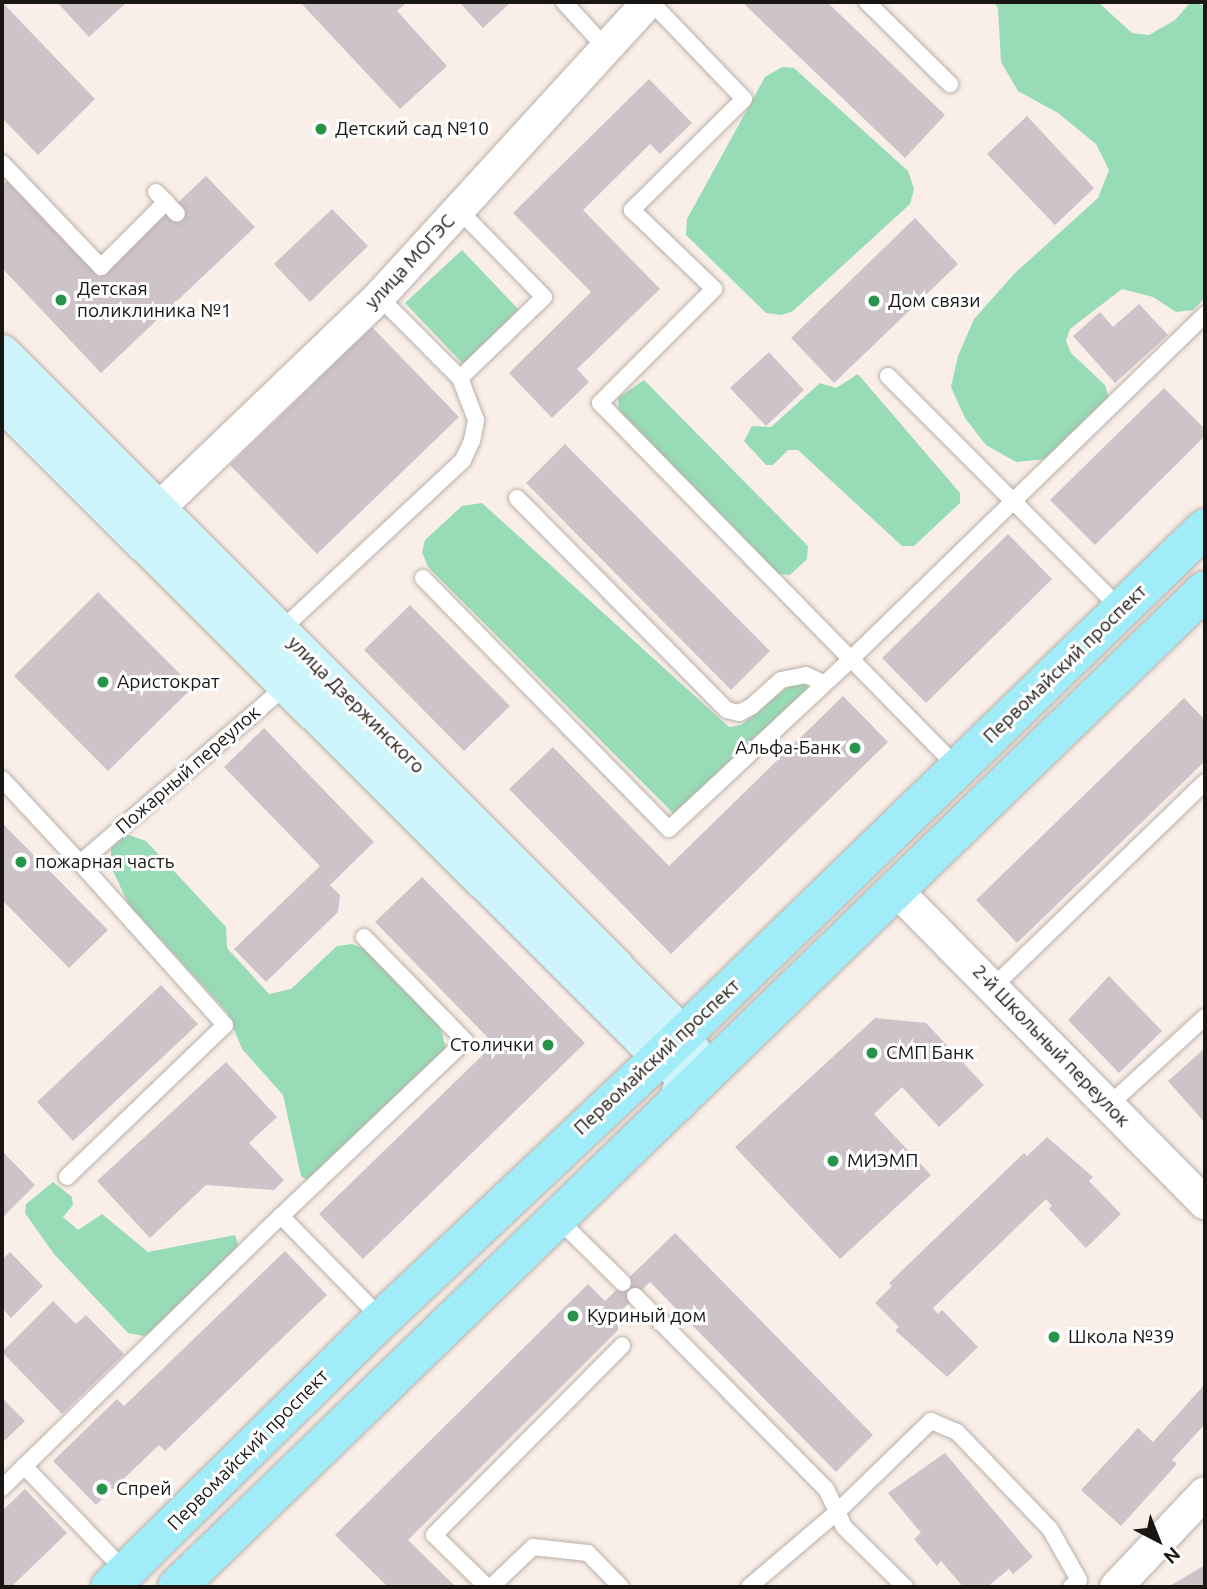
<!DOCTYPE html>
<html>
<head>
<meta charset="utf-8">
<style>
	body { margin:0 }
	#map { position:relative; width:1207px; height:1589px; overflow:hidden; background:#f9efe8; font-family:Ubuntu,sans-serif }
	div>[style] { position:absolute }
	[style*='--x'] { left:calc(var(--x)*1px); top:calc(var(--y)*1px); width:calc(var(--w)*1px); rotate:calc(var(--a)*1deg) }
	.green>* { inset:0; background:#97dcb7 }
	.building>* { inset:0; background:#cec3c9 }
	.roads { filter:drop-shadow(0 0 2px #b9b0a9) drop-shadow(0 0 2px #b9b0a9) }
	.service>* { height:16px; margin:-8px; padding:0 8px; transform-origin:8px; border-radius:8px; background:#fff }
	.minor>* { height:32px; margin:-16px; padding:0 16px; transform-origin:16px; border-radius:16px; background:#fff }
	.secondary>* { height:38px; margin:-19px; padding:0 19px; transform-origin:19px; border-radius:19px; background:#cff5fc }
	.primary>* { height:38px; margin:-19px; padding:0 19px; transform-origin:19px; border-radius:19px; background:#a0ecf8 }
	.dots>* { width:19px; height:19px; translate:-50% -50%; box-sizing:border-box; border:4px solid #fefffe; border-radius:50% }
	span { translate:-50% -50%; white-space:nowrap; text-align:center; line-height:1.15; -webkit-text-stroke:6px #fefffe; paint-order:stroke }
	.poi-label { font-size:19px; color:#1a1614 }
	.left { translate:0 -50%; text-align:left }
	.right { translate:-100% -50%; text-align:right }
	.street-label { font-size:19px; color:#1a1614 }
	.frame { position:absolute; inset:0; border:4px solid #1a1614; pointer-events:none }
	.north { position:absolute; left:1123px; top:1505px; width:70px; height:70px; -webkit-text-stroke:5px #fefffe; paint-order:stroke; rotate:138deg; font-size:19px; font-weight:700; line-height:28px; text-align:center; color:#1a1614 }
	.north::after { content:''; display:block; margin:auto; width:24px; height:32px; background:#1a1614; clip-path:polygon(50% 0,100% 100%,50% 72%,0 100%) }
</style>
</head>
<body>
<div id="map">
	<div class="green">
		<div style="clip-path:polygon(994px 2px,1098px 2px,1132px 33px,1149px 35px,1175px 20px,1191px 2px,1205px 6px,1205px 298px,1193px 310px,1176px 312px,1153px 297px,1122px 289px,1070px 329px,1066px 341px,1071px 353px,1105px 385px,1109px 398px,1047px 459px,1016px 462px,986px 445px,965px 418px,951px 387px,958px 356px,974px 319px,1015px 273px,1098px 198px,1109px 170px,1096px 144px,1058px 113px,1018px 91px,1001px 62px,998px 8px)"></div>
		<div style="clip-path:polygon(782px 67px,794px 68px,908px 171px,914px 189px,910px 204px,793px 311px,782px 315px,766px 313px,686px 235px,687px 219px,765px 77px)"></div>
		<div style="clip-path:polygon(462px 250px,521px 312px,464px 365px,405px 303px)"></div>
		<div style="clip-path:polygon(858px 374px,960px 493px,960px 503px,914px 546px,902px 546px,798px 450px,788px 450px,773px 465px,766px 465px,744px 441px,752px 426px,771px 427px,820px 383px,836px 388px)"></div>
		<div style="clip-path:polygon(644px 380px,808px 546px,807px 559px,790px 575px,777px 574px,619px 411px,618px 398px)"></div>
		<div style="clip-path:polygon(482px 503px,729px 727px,741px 725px,789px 686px,802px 682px,810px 687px,675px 815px,428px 567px,422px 552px,425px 540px,462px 506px)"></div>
		<div style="clip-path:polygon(126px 834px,146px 841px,226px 927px,227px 948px,269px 994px,291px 989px,337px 946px,352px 944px,365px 949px,440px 1026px,446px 1048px,319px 1176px,308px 1181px,301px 1176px,283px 1095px,242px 1049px,227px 1012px,129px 905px,111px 867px,111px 844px)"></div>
		<div style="clip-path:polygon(53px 1182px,72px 1197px,73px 1205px,63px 1217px,78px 1230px,102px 1214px,148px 1252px,235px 1235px,240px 1250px,160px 1328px,144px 1336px,128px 1333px,54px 1254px,25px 1213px,26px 1204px)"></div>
	</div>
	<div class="building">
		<div style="clip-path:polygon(2px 2px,95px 99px,38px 155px,2px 118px)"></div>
		<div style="clip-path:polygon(57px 2px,127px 2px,89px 37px)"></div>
		<div style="clip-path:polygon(300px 2px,407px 2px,397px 11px,447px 66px,400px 109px)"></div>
		<div style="clip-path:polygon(459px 2px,511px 2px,483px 28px)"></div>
		<div style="clip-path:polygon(742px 2px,827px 2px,945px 115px,905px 158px)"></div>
		<div style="clip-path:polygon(649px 79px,692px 123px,660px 154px,650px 144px,583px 210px,660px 289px,577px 369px,589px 382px,552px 418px,509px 373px,591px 292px,513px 213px)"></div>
		<div style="clip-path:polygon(1027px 116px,1094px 188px,1055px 225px,987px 154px)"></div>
		<div style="clip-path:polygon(206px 176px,255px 227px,101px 373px,2px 268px,2px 185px,7px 181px,99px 277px)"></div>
		<div style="clip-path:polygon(332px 209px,368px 246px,310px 302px,274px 264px)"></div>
		<div style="clip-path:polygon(915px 218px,958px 264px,834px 383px,791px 338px)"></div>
		<div style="clip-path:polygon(1139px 304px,1168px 335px,1115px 383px,1073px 336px,1100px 312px,1113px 327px)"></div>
		<div style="clip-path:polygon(372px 327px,459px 417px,317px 554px,230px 465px)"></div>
		<div style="clip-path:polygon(769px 352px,804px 390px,766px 426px,730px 388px)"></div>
		<div style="clip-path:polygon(1164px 388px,1205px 429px,1205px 436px,1095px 545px,1050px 500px)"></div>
		<div style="clip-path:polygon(565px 444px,770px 651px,731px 690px,526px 483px)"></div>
		<div style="clip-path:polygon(1008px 534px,1052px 579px,926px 703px,882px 658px)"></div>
		<div style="clip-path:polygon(98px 592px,193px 687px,108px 771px,14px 676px)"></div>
		<div style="clip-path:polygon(410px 605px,510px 706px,464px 751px,364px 650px)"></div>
		<div style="clip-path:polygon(843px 696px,888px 742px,671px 954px,509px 789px,553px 747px,669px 866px)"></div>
		<div style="clip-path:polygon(1184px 698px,1205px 720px,1205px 761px,1017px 943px,976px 900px)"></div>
		<div style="clip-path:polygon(264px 728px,374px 842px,330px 885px,340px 895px,338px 912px,266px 982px,234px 949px,320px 866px,224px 767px)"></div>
		<div style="clip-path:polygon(2px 823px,108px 930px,69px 968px,2px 900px)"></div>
		<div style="clip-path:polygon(422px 877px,585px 1043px,363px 1259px,319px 1214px,494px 1044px,375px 922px)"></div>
		<div style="clip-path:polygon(1109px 976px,1162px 1031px,1119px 1073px,1068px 1020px)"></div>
		<div style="clip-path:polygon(161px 985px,198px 1024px,73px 1141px,37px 1102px)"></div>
		<div style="clip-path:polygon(875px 1018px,926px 1023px,984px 1085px,939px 1127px,902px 1087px,874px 1114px,931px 1175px,840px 1259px,735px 1147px)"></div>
		<div style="clip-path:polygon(1205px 1048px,1205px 1123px,1168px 1081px)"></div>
		<div style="clip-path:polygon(226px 1062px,277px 1117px,249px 1143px,284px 1180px,274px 1190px,206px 1185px,150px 1238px,97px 1181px)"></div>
		<div style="clip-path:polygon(1047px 1137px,1093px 1177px,1089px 1181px,1121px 1214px,1086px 1248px,1049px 1209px,1052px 1206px,1046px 1199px,933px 1308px,938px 1314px,942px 1310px,978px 1347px,947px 1377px,895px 1330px,899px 1327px,875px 1303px,892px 1286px,889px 1283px,1024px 1153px,1027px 1156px)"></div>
		<div style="clip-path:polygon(2px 1151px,35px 1185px,2px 1218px)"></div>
		<div style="clip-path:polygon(675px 1233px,873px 1435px,836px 1472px,650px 1282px,618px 1314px,626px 1322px,408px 1540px,456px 1587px,388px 1587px,335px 1535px,588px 1284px,605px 1301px)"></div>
		<div style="clip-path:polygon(285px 1251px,327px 1295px,165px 1451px,159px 1445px,96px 1505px,53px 1461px,117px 1399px,124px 1406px)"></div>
		<div style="clip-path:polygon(10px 1252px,43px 1286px,11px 1318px,2px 1308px,2px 1260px)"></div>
		<div style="clip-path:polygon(53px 1301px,76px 1324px,86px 1315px,124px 1354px,62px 1414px,2px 1352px)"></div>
		<div style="clip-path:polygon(1205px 1384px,1205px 1424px,1172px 1460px,1177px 1464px,1121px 1526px,1081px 1490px,1138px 1428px,1153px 1442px)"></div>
		<div style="clip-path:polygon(2px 1398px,25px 1421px,2px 1443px)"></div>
		<div style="clip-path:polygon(945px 1453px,1033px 1557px,1013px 1574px,1009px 1569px,987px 1587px,963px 1587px,941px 1561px,937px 1566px,914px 1539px,921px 1533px,888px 1493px)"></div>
		<div style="clip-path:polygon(25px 1489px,67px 1533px,11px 1587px,2px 1587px,2px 1511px)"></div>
		<div style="clip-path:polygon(1205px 1565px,1205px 1587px,1168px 1587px)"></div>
	</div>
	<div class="roads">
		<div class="service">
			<div style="--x:564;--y:2;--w:59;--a:47.7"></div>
			<div style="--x:651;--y:2;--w:134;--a:46.2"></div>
			<div style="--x:744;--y:99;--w:158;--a:135.3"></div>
			<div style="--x:632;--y:210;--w:114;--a:43.9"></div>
			<div style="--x:714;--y:289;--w:161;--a:135"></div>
			<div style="--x:600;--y:403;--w:359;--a:45.6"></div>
			<div style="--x:851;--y:659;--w:494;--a:-44.2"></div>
			<div style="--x:867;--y:2;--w:117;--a:44.7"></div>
			<div style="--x:2;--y:163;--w:144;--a:46.4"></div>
			<div style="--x:101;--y:267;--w:92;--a:-45"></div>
			<div style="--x:156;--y:192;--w:30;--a:46"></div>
			<div style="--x:458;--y:209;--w:123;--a:45.7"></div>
			<div style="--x:544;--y:297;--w:117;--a:136"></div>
			<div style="--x:888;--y:376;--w:330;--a:45"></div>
			<div style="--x:517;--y:498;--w:298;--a:45.3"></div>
			<div style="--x:727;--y:710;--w:12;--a:14"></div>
			<div style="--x:739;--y:713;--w:13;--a:-27"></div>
			<div style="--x:751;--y:707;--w:40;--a:-42"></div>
			<div style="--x:781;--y:680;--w:25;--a:-11"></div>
			<div style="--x:806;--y:675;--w:19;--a:25"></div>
			<div style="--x:423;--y:578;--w:351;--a:45.6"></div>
			<div style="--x:669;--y:829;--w:249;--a:-43"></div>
			<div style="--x:851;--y:659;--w:153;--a:45.5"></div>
			<div style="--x:281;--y:630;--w:249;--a:-43"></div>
			<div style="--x:463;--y:460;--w:21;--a:-65"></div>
			<div style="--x:472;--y:441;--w:21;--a:-79"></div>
			<div style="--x:476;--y:420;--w:45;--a:-110.9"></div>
			<div style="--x:460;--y:378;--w:115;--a:-135"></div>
			<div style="--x:2;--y:779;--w:115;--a:47.1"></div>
			<div style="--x:80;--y:863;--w:274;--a:-40.7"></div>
			<div style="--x:364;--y:937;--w:145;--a:45.8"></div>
			<div style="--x:465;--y:1041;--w:254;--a:136.4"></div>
			<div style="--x:281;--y:1216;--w:144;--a:45.6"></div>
			<div style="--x:993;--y:987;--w:295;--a:-44"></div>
			<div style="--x:1109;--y:1105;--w:130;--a:-42.5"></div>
			<div style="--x:67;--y:1177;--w:219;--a:-43.9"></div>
			<div style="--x:225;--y:1025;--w:217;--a:-131.8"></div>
			<div style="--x:558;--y:1219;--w:91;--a:44.6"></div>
			<div style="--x:635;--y:1296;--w:272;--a:45.3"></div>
			<div style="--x:826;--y:1489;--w:25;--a:64"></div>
			<div style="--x:837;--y:1512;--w:131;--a:-44.1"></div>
			<div style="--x:931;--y:1421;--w:28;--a:23"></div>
			<div style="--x:957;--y:1432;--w:134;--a:46.2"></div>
			<div style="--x:1050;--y:1529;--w:59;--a:60.4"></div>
			<div style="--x:1079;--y:1580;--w:11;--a:139"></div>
			<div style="--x:24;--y:1466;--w:146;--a:46.1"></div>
			<div style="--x:2;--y:1488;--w:390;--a:-44.3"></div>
			<div style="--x:487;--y:1587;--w:74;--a:-135.5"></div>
			<div style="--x:434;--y:1535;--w:267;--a:-45.2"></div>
			<div style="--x:491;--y:1587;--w:58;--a:-43.6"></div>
			<div style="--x:533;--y:1547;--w:55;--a:6.2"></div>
			<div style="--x:588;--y:1553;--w:47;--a:45.9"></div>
			<div style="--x:749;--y:1587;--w:116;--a:-40.4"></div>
			<div style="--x:837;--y:1512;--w:17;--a:65"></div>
			<div style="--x:844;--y:1527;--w:86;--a:44.5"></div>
		</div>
		<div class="minor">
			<div style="--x:158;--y:509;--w:306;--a:-43.8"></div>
			<div style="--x:379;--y:297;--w:399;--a:-47.6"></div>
			<div style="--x:896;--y:890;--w:440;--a:45.4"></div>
			<div style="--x:1116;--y:1587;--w:129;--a:-46.6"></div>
		</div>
		<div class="secondary">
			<div style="--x:2;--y:354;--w:962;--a:45.04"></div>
			<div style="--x:682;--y:1035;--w:22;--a:60"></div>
			<div style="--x:693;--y:1054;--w:50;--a:107.4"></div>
			<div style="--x:2;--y:401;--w:929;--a:44.83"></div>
			<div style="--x:661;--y:1056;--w:16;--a:38"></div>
			<div style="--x:674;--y:1066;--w:14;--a:0"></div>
		</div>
		<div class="primary">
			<div style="--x:110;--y:1587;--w:382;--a:-44.6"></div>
			<div style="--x:382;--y:1319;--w:383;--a:-43.3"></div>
			<div style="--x:661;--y:1056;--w:758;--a:-44.14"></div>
			<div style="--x:177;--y:1587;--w:1432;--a:-44.12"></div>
		</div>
	</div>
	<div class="dots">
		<div style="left:321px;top:129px;background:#27944c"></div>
		<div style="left:61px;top:300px;background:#27944c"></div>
		<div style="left:874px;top:301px;background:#27944c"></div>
		<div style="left:103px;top:682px;background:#27944c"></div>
		<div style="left:855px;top:748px;background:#27944c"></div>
		<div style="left:21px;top:862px;background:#27944c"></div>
		<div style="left:548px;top:1045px;background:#27944c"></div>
		<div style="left:872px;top:1053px;background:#27944c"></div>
		<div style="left:833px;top:1161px;background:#27944c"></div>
		<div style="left:573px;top:1316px;background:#27944c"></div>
		<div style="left:1054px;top:1337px;background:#27944c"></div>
		<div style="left:102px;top:1489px;background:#27944c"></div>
	</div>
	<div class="poi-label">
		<span class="left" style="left:335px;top:129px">Детский сад №10</span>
		<span class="left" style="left:77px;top:300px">Детская<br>поликлиника №1</span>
		<span class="left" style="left:888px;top:301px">Дом связи</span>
		<span class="left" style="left:117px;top:682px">Аристократ</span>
		<span class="right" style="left:841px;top:748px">Альфа-Банк</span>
		<span class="left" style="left:35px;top:862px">пожарная часть</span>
		<span class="right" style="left:534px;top:1045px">Столички</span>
		<span class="left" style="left:886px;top:1053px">СМП Банк</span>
		<span class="left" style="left:847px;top:1161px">МИЭМП</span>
		<span class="left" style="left:587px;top:1316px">Куриный дом</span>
		<span class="left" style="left:1068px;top:1337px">Школа №39</span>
		<span class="left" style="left:116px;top:1489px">Спрей</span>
	</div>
	<div class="street-label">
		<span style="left:410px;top:262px;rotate:-47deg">улица МОГЭС</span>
		<span style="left:1065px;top:664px;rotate:-44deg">Первомайский проспект</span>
		<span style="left:356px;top:705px;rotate:45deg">улица Дзержинского</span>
		<span style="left:188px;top:770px;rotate:-41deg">Пожарный переулок</span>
		<span style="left:1051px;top:1046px;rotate:46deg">2-й Школьный переулок</span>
		<span style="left:657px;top:1057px;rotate:-43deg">Первомайский проспект</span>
		<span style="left:248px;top:1450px;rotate:-45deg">Первомайский проспект</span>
	</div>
	<div class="frame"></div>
	<div class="north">N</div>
</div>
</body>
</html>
